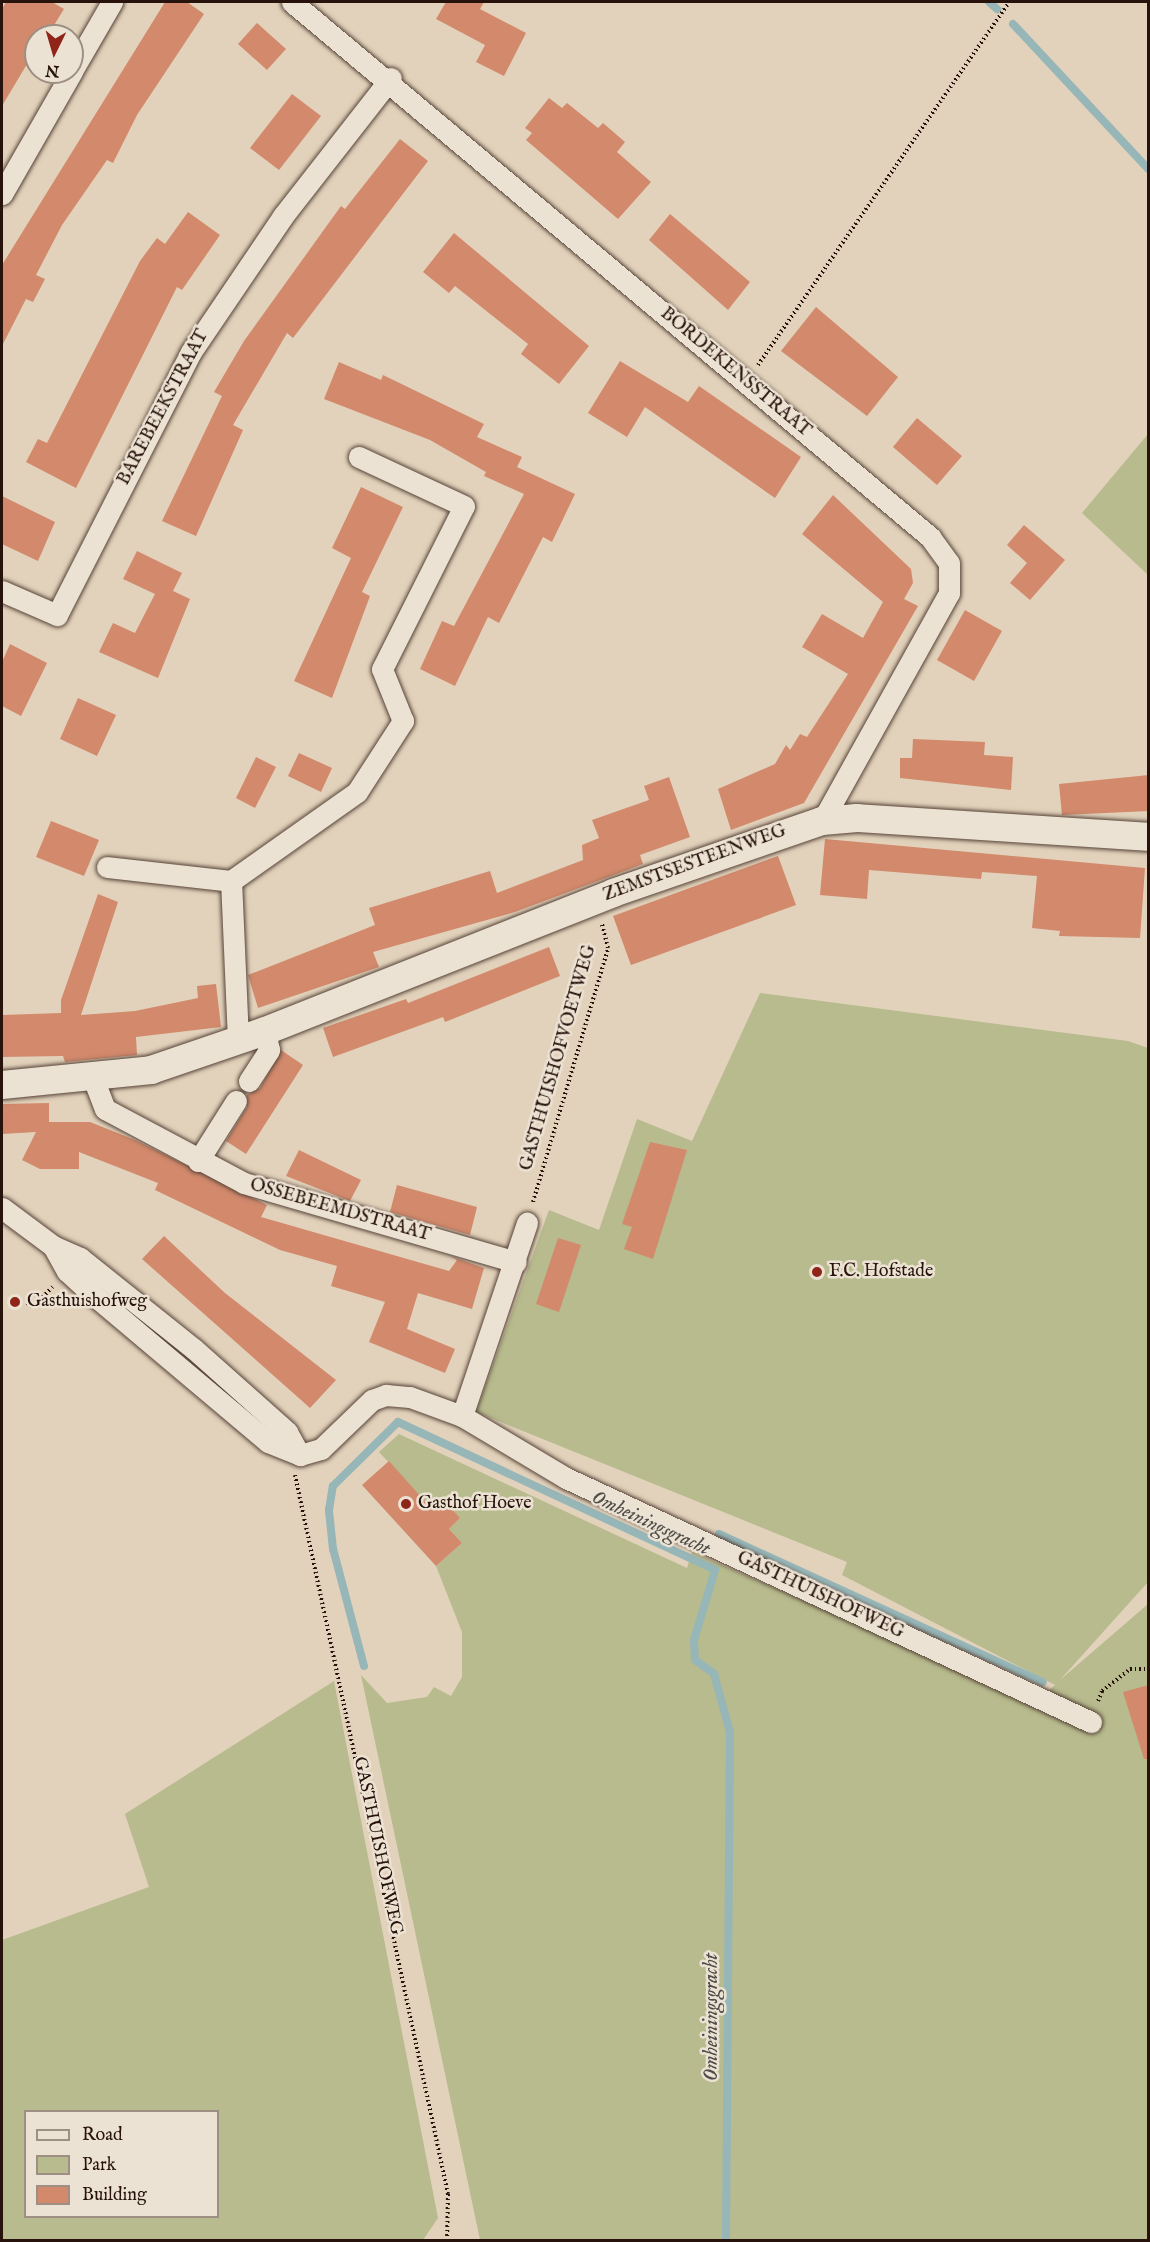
<!DOCTYPE html>
<html>
<head>
<meta charset="utf-8">
<style>
	body { margin:0 }
	#map { position:relative; width:1150px; height:2242px; overflow:hidden; background:#e2d2bb; font-family:"IM FELL English",serif }
	div>[style] { position:absolute }
	[style*='--x'] { left:calc(var(--x)*1px); top:calc(var(--y)*1px); width:calc(var(--w)*1px); rotate:calc(var(--a)*1deg) }
	.green>* { inset:0; background:#b7bb8d }
	.stream>* { height:8px; margin:-4px; padding:0 4px; transform-origin:4px; border-radius:4px; background:#97b6b8 }
	.building>* { inset:0; background:#d2896c }
	.path>* { height:4px; margin-top:-2px; transform-origin:0; background:repeating-linear-gradient(90deg,#27130c 0 1.5px,transparent 0 4.5px) }
	.roads { filter:drop-shadow(0 0 2px #564338) drop-shadow(0 0 2px #564338) }
	.street>* { height:21px; margin:-10.5px; padding:0 10.5px; transform-origin:10.5px; border-radius:10.5px; background:#ece2d3 }
	.secondary>* { height:28px; margin:-14px; padding:0 14px; transform-origin:14px; border-radius:14px; background:#ece2d3 }
	.dots>* { width:16px; height:16px; translate:-50% -50%; box-sizing:border-box; border:3px solid #ece2d3; border-radius:50% }
	span { translate:-50% -50%; white-space:nowrap; text-align:center; line-height:1.15; -webkit-text-stroke:5px #ece2d3; paint-order:stroke }
	.street-label { font-size:18px; color:#27130c }
	.poi-label { font-size:18px; color:#27130c }
	.left { translate:0 -50%; text-align:left }
	.water-label { font-size:20px; color:#4e4c48; font-style:italic }
	.frame { position:absolute; inset:0; border:3px solid #27130c; pointer-events:none }
	.legend { position:absolute; left:24px; top:2110px; width:195px; height:108px; box-sizing:border-box; background:#ece2d3; border:2px solid #9d8f83; margin:0; padding:8px 10px; list-style:none; font-size:18px; color:#27130c }
	.legend li { display:flex; align-items:center; gap:12px; height:30px }
	.legend b { width:30px; border:2px solid #9d8f83 }
	.north { position:absolute; left:24px; top:24px; width:60px; height:60px; box-sizing:border-box; background:#ece2d3; border:2px solid #9d8f83; border-radius:50%; rotate:185deg; font-size:16px; font-weight:700; line-height:24px; text-align:center; color:#27130c }
	.north::after { content:''; display:block; margin:auto; width:21px; height:27px; background:#8f2418; clip-path:polygon(50% 0,100% 100%,50% 72%,0 100%) }
</style>
</head>
<body>
<div id="map">
	<div class="green">
		<div style="clip-path:polygon(1148px 434px,1148px 575px,1082px 513px)"></div>
		<div style="clip-path:polygon(760px 993px,1128px 1041px,1148px 1048px,1148px 1582px,1060px 1680px,1148px 1604px,1148px 2240px,480px 2240px,361px 1675px,387px 1703px,427px 1697px,434px 1687px,451px 1696px,462px 1677px,462px 1632px,436px 1566px,462px 1543px,449px 1529px,460px 1518px,442px 1498px,431px 1508px,379px 1452px,399px 1434px,687px 1568px,692px 1552px,1036px 1702px,1055px 1685px,842px 1575px,847px 1562px,476px 1412px,549px 1210px,599px 1230px,637px 1119px,692px 1141px)"></div>
		<div style="clip-path:polygon(evenodd,334px 1681px,438px 2218px,423px 2240px,2px 2240px,2px 1940px,149px 1887px,125px 1814px,334px 1681px,26px 2112px,218px 2112px,218px 2216px,26px 2216px,26px 2112px)"></div>
	</div>
	<div class="stream">
		<div style="--x:989;--y:2;--w:11;--a:41"></div>
		<div style="--x:1013;--y:24;--w:198;--a:47"></div>
		<div style="--x:719;--y:1534;--w:356;--a:24.6"></div>
		<div style="--x:364;--y:1666;--w:121;--a:-104.8"></div>
		<div style="--x:333;--y:1549;--w:39;--a:-96"></div>
		<div style="--x:329;--y:1510;--w:24;--a:-81"></div>
		<div style="--x:333;--y:1486;--w:91;--a:-44.6"></div>
		<div style="--x:398;--y:1422;--w:350;--a:25"></div>
		<div style="--x:715;--y:1570;--w:73;--a:106.7"></div>
		<div style="--x:694;--y:1640;--w:20;--a:87"></div>
		<div style="--x:695;--y:1660;--w:24;--a:36"></div>
		<div style="--x:714;--y:1674;--w:60;--a:74.6"></div>
		<div style="--x:730;--y:1732;--w:508;--a:90.45"></div>
	</div>
	<div class="building">
		<div style="clip-path:polygon(6px 2px,52px 2px,64px 9px,48px 35px,36px 36px,36px 49px,2px 106px,2px 9px)"></div>
		<div style="clip-path:polygon(165px 2px,187px 2px,204px 14px,137px 115px,113px 163px,107px 160px,62px 225px,36px 275px,45px 279px,33px 302px,26px 299px,2px 346px,2px 265px)"></div>
		<div style="clip-path:polygon(446px 2px,484px 2px,480px 9px,526px 33px,504px 76px,476px 62px,485px 45px,436px 19px)"></div>
		<div style="clip-path:polygon(257px 23px,286px 49px,267px 70px,238px 44px)"></div>
		<div style="clip-path:polygon(292px 94px,321px 116px,279px 170px,250px 148px)"></div>
		<div style="clip-path:polygon(549px 98px,562px 108px,567px 103px,598px 128px,603px 123px,625px 142px,617px 152px,651px 182px,618px 219px,526px 140px,532px 133px,525px 128px)"></div>
		<div style="clip-path:polygon(400px 139px,428px 161px,293px 338px,287px 333px,233px 425px,243px 430px,196px 536px,162px 521px,222px 396px,214px 392px,244px 341px,341px 206px,345px 209px)"></div>
		<div style="clip-path:polygon(188px 212px,220px 235px,182px 290px,177px 287px,76px 488px,26px 462px,38px 439px,47px 443px,140px 261px,157px 238px,165px 244px)"></div>
		<div style="clip-path:polygon(670px 214px,750px 282px,728px 310px,649px 240px)"></div>
		<div style="clip-path:polygon(454px 233px,589px 346px,559px 384px,521px 354px,528px 344px,455px 286px,449px 293px,423px 272px)"></div>
		<div style="clip-path:polygon(816px 307px,898px 377px,867px 416px,781px 351px)"></div>
		<div style="clip-path:polygon(620px 361px,688px 402px,699px 386px,801px 457px,775px 498px,645px 407px,627px 437px,588px 413px)"></div>
		<div style="clip-path:polygon(339px 362px,381px 380px,383px 375px,484px 424px,477px 437px,522px 457px,517px 467px,575px 494px,552px 542px,543px 537px,499px 623px,488px 617px,455px 686px,420px 669px,442px 621px,454px 626px,524px 494px,484px 476px,486px 472px,430px 440px,324px 399px)"></div>
		<div style="clip-path:polygon(917px 418px,962px 456px,937px 485px,893px 447px)"></div>
		<div style="clip-path:polygon(361px 487px,403px 507px,362px 592px,370px 596px,332px 698px,294px 681px,351px 558px,332px 548px)"></div>
		<div style="clip-path:polygon(833px 495px,911px 569px,913px 583px,904px 599px,918px 606px,804px 803px,731px 830px,718px 789px,775px 764px,786px 745px,790px 750px,800px 734px,807px 737px,848px 674px,802px 647px,822px 614px,863px 638px,883px 602px,802px 534px)"></div>
		<div style="clip-path:polygon(2px 496px,55px 522px,38px 561px,2px 544px)"></div>
		<div style="clip-path:polygon(1024px 525px,1065px 560px,1030px 600px,1010px 583px,1027px 563px,1007px 545px)"></div>
		<div style="clip-path:polygon(137px 551px,182px 573px,173px 591px,190px 599px,158px 678px,99px 652px,113px 623px,135px 633px,155px 594px,123px 579px)"></div>
		<div style="clip-path:polygon(965px 610px,1002px 631px,974px 681px,937px 660px)"></div>
		<div style="clip-path:polygon(10px 644px,47px 663px,21px 716px,2px 706px,2px 662px)"></div>
		<div style="clip-path:polygon(78px 698px,116px 715px,97px 756px,60px 739px)"></div>
		<div style="clip-path:polygon(913px 739px,985px 742px,984px 755px,1013px 757px,1011px 790px,900px 778px,900px 758px,912px 758px)"></div>
		<div style="clip-path:polygon(299px 753px,332px 768px,321px 792px,288px 776px)"></div>
		<div style="clip-path:polygon(256px 757px,276px 767px,255px 808px,236px 798px)"></div>
		<div style="clip-path:polygon(1149px 775px,1149px 811px,1062px 815px,1059px 784px)"></div>
		<div style="clip-path:polygon(669px 777px,690px 837px,640px 855px,643px 864px,515px 912px,373px 952px,379px 967px,258px 1008px,248px 975px,375px 925px,369px 908px,490px 871px,497px 893px,583px 860px,582px 845px,599px 838px,592px 820px,649px 800px,644px 786px)"></div>
		<div style="clip-path:polygon(51px 821px,99px 840px,84px 876px,36px 857px)"></div>
		<div style="clip-path:polygon(825px 839px,1145px 868px,1140px 938px,1059px 936px,1060px 931px,1032px 928px,1037px 876px,982px 872px,981px 879px,869px 870px,867px 899px,820px 895px)"></div>
		<div style="clip-path:polygon(778px 856px,796px 905px,631px 965px,613px 916px)"></div>
		<div style="clip-path:polygon(98px 894px,118px 902px,81px 1015px,135px 1011px,198px 998px,197px 986px,216px 984px,221px 1027px,136px 1037px,137px 1055px,65px 1062px,63px 1056px,2px 1057px,2px 1015px,61px 1013px,61px 1000px)"></div>
		<div style="clip-path:polygon(549px 947px,560px 976px,445px 1022px,443px 1017px,333px 1057px,323px 1028px,406px 999px,408px 1003px)"></div>
		<div style="clip-path:polygon(281px 1050px,303px 1065px,246px 1154px,226px 1141px,247px 1107px,247px 1095px,260px 1088px)"></div>
		<div style="clip-path:polygon(49px 1103px,49px 1122px,90px 1122px,135px 1140px,267px 1205px,261px 1217px,449px 1271px,457px 1260px,450px 1256px,484px 1268px,472px 1309px,418px 1293px,407px 1329px,455px 1349px,445px 1373px,369px 1342px,385px 1302px,331px 1286px,337px 1266px,280px 1250px,155px 1190px,158px 1183px,79px 1152px,79px 1169px,40px 1169px,22px 1160px,36px 1132px,2px 1134px,2px 1104px)"></div>
		<div style="clip-path:polygon(650px 1142px,687px 1150px,653px 1259px,624px 1249px,632px 1227px,622px 1224px)"></div>
		<div style="clip-path:polygon(299px 1150px,361px 1180px,350px 1201px,286px 1176px)"></div>
		<div style="clip-path:polygon(397px 1185px,477px 1207px,470px 1235px,390px 1212px)"></div>
		<div style="clip-path:polygon(164px 1236px,225px 1293px,336px 1380px,310px 1408px,142px 1259px)"></div>
		<div style="clip-path:polygon(558px 1238px,581px 1245px,559px 1312px,536px 1304px)"></div>
		<div style="clip-path:polygon(389px 1461px,431px 1508px,442px 1498px,460px 1518px,449px 1529px,462px 1543px,436px 1566px,362px 1485px)"></div>
		<div style="clip-path:polygon(1149px 1685px,1149px 1759px,1144px 1759px,1123px 1692px)"></div>
	</div>
	<div class="path">
		<div style="--x:758;--y:365;--w:441;--a:-55.3"></div>
		<div style="--x:533;--y:1202;--w:265;--a:-73.5"></div>
		<div style="--x:608;--y:948;--w:25;--a:-104"></div>
		<div style="--x:27;--y:1303;--w:7;--a:34"></div>
		<div style="--x:33;--y:1307;--w:28;--a:-46"></div>
		<div style="--x:295;--y:1475;--w:735;--a:77.99"></div>
		<div style="--x:448;--y:2194;--w:46;--a:91.2"></div>
		<div style="--x:1098;--y:1701;--w:11;--a:-68"></div>
		<div style="--x:1102;--y:1691;--w:36;--a:-38"></div>
		<div style="--x:1130;--y:1669;--w:18;--a:0"></div>
	</div>
	<div class="roads">
		<div class="street">
			<div style="--x:292;--y:2;--w:833;--a:39.98"></div>
			<div style="--x:930;--y:537;--w:32;--a:54"></div>
			<div style="--x:949;--y:563;--w:30;--a:90"></div>
			<div style="--x:949;--y:593;--w:261;--a:119.1"></div>
			<div style="--x:72;--y:71;--w:80;--a:-59.9"></div>
			<div style="--x:2;--y:194;--w:141;--a:-60.2"></div>
			<div style="--x:2;--y:591;--w:60;--a:23.6"></div>
			<div style="--x:57;--y:615;--w:295;--a:-63"></div>
			<div style="--x:191;--y:352;--w:164;--a:-55.9"></div>
			<div style="--x:283;--y:216;--w:175;--a:-52"></div>
			<div style="--x:107;--y:867;--w:125;--a:6.4"></div>
			<div style="--x:238;--y:1040;--w:159;--a:-92.5"></div>
			<div style="--x:231;--y:881;--w:154;--a:-35.2"></div>
			<div style="--x:357;--y:792;--w:85;--a:-57.1"></div>
			<div style="--x:403;--y:721;--w:56;--a:-112"></div>
			<div style="--x:382;--y:669;--w:182;--a:-63.3"></div>
			<div style="--x:464;--y:506;--w:116;--a:-155"></div>
			<div style="--x:93;--y:1078;--w:33;--a:69"></div>
			<div style="--x:105;--y:1109;--w:157;--a:28"></div>
			<div style="--x:244;--y:1183;--w:283;--a:16.2"></div>
			<div style="--x:249;--y:1081;--w:37;--a:-57"></div>
			<div style="--x:269;--y:1050;--w:19;--a:-102"></div>
			<div style="--x:198;--y:1161;--w:71;--a:-57.7"></div>
			<div style="--x:2;--y:1208;--w:64;--a:36.7"></div>
			<div style="--x:53;--y:1246;--w:30;--a:24"></div>
			<div style="--x:80;--y:1258;--w:146;--a:38.6"></div>
			<div style="--x:194;--y:1349;--w:125;--a:41.7"></div>
			<div style="--x:287;--y:1432;--w:26;--a:61"></div>
			<div style="--x:53;--y:1246;--w:29;--a:61"></div>
			<div style="--x:67;--y:1271;--w:23;--a:43"></div>
			<div style="--x:84;--y:1287;--w:241;--a:40.1"></div>
			<div style="--x:268;--y:1442;--w:35;--a:22"></div>
			<div style="--x:300;--y:1455;--w:22;--a:-16"></div>
			<div style="--x:321;--y:1449;--w:71;--a:-43.9"></div>
			<div style="--x:372;--y:1400;--w:15;--a:-20"></div>
			<div style="--x:386;--y:1395;--w:24;--a:5"></div>
			<div style="--x:410;--y:1397;--w:55;--a:20.1"></div>
			<div style="--x:462;--y:1416;--w:121;--a:30.8"></div>
			<div style="--x:566;--y:1478;--w:579;--a:24.93"></div>
			<div style="--x:462;--y:1416;--w:204;--a:-71.4"></div>
		</div>
		<div class="secondary">
			<div style="--x:2;--y:1085;--w:150;--a:-5.7"></div>
			<div style="--x:151;--y:1070;--w:120;--a:-18.9"></div>
			<div style="--x:265;--y:1031;--w:374;--a:-21.6"></div>
			<div style="--x:613;--y:893;--w:221;--a:-19"></div>
			<div style="--x:822;--y:821;--w:35;--a:-5"></div>
			<div style="--x:857;--y:818;--w:292;--a:3.7"></div>
		</div>
	</div>
	<div class="dots">
		<div style="left:817px;top:1272px;background:#8f2418"></div>
		<div style="left:15px;top:1302px;background:#8f2418"></div>
		<div style="left:406px;top:1504px;background:#8f2418"></div>
	</div>
	<div class="street-label">
		<span style="left:735px;top:373px;rotate:40deg">BORDEKENSSTRAAT</span>
		<span style="left:164px;top:408px;rotate:-62deg">BAREBEEKSTRAAT</span>
		<span style="left:695px;top:864px;rotate:-20deg">ZEMSTSESTEENWEG</span>
		<span style="left:559px;top:1058px;rotate:-74deg">GASTHUISHOFVOETWEG</span>
		<span style="left:340px;top:1211px;rotate:16deg">OSSEBEEMDSTRAAT</span>
		<span style="left:820px;top:1596px;rotate:25deg">GASTHUISHOFWEG</span>
		<span style="left:377px;top:1846px;rotate:78deg">GASTHUISHOFWEG</span>
	</div>
	<div class="poi-label">
		<span class="left" style="left:829px;top:1272px">F.C. Hofstade</span>
		<span class="left" style="left:27px;top:1302px">Gasthuishofweg</span>
		<span class="left" style="left:418px;top:1504px">Gasthof Hoeve</span>
	</div>
	<div class="water-label">
		<span style="left:651px;top:1523px;rotate:25deg">Omheiningsgracht</span>
		<span style="left:711px;top:2017px;rotate:-90deg">Omheiningsgracht</span>
	</div>
	<div class="frame"></div>
	<ul class="legend">
	<li><b style="height:8px;background:#ece2d3"></b>Road</li>
	<li><b style="height:16px;background:#b7bb8d"></b>Park</li>
	<li><b style="height:16px;background:#d2896c"></b>Building</li>
	</ul>
	<div class="north">N</div>
</div>
</body>
</html>
